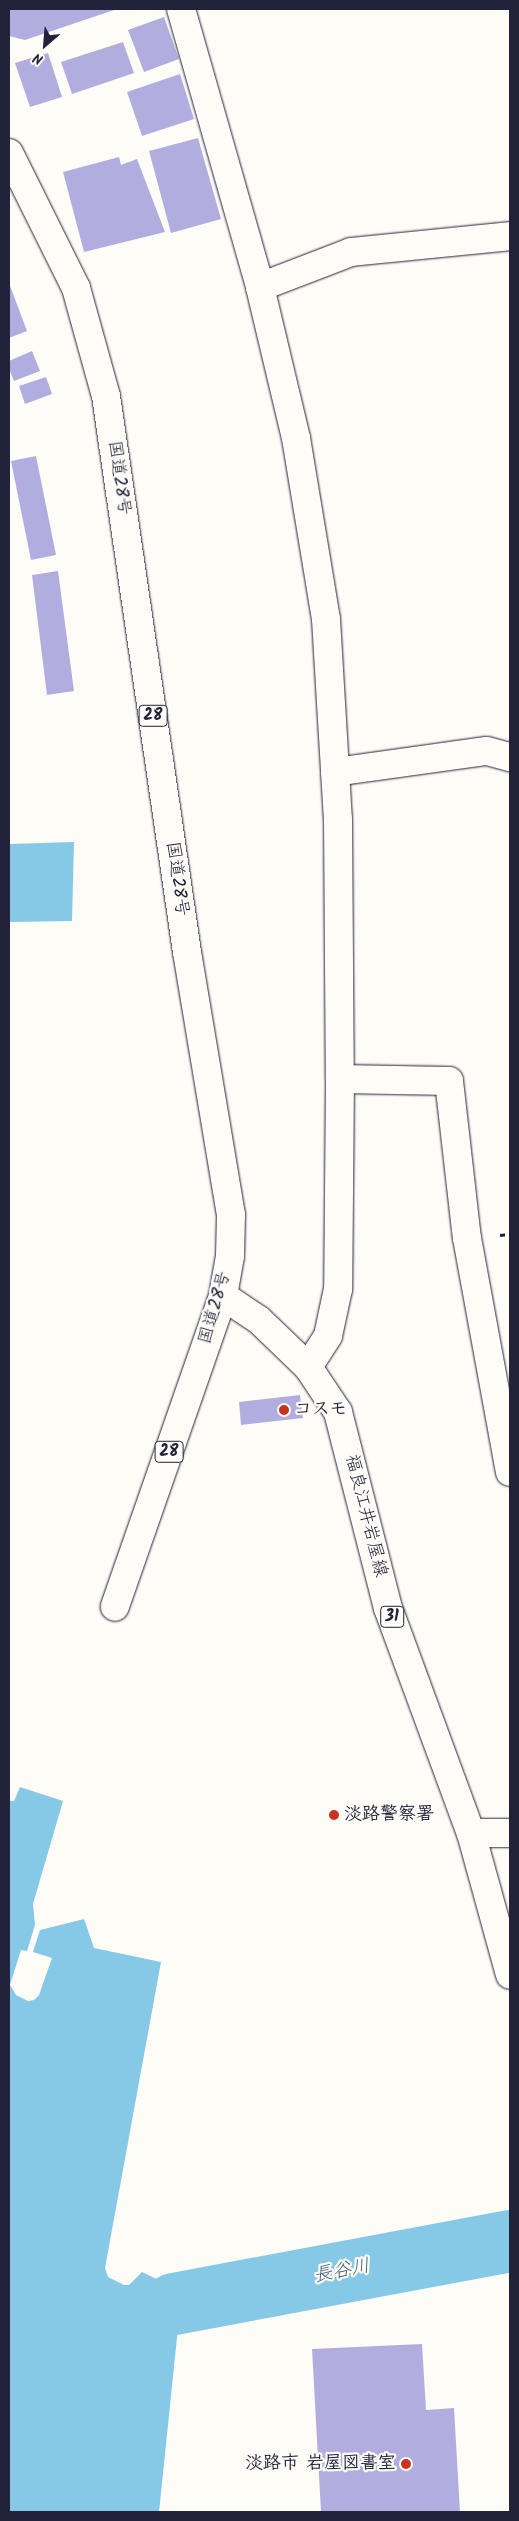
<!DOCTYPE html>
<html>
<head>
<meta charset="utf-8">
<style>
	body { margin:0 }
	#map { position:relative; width:519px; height:2521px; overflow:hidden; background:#fdfcf7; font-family:Kalam,"Klee One",sans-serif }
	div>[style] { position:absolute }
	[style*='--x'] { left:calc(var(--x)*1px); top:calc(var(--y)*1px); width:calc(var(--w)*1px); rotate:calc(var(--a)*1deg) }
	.water>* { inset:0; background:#86c9e7 }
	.river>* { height:62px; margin:-31px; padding:0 31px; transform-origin:31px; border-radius:31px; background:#86c9e7 }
	.building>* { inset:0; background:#b1aedf }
	.path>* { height:3px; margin-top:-1.5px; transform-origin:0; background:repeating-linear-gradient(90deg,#22223b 0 5px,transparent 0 9px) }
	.roads { filter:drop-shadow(0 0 1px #22223b) drop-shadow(0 0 1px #22223b) }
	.minor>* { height:28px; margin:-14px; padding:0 14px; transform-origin:14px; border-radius:14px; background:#fdfcf7 }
	.major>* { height:28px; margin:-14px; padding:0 14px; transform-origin:14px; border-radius:14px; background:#fdfcf7 }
	.highway>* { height:28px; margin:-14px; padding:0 14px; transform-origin:14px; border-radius:14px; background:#fdfcf7 }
	.dots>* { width:14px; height:14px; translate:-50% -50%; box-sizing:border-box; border:2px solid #fdfcf7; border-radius:50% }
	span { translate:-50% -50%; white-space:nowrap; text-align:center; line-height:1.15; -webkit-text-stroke:4.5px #fdfcf7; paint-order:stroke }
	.shield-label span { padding:1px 4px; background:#fdfcf7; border:1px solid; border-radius:4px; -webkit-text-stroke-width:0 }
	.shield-label { font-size:16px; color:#22223b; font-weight:700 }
	.street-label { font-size:18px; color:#22223b }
	.poi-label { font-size:18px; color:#22223b; font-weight:700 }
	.left { translate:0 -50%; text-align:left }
	.right { translate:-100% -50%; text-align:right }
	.water-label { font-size:19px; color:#455c77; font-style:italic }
	.frame { position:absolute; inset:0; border:10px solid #22223b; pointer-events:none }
	.north { position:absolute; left:20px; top:20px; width:50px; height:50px; -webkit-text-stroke:4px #fdfcf7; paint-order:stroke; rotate:207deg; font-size:14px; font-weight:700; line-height:20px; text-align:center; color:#22223b }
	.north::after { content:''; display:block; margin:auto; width:18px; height:22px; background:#22223b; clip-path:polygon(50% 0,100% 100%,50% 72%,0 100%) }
</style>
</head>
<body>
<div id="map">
	<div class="water">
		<div style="clip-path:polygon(74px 842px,72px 921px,9px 922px,9px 844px)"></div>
		<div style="clip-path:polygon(20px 1787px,63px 1801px,33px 1904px,35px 1925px,27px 1951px,21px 1950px,10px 1985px,16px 1995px,28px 2001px,34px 2000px,39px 1995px,52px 1958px,33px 1952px,40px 1930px,84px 1919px,94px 1948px,161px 1962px,105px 2268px,108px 2277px,124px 2285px,129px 2285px,142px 2272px,165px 2283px,179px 2318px,159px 2512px,9px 2512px,9px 1801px,14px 1801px)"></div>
	</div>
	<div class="river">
		<div style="--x:174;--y:2304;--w:342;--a:-10.6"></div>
	</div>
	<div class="building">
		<div style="clip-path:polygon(9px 9px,117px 9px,25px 40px,9px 36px)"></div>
		<div style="clip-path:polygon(164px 17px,179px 59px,144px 72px,128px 30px)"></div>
		<div style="clip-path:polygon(123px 42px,134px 73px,72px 94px,61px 62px)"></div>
		<div style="clip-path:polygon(48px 53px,62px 97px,30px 107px,15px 63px)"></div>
		<div style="clip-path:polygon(180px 74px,194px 119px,142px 136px,127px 92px)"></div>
		<div style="clip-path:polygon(198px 138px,221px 219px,171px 233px,149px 151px)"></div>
		<div style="clip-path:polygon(119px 157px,121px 165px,137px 159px,165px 232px,84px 252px,63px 172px)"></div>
		<div style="clip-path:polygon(9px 283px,27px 331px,9px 338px)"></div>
		<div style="clip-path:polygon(32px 351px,40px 371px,14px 381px,9px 369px,9px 361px)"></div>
		<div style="clip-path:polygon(46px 377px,52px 394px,25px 404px,19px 386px)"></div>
		<div style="clip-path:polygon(36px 456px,56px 555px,31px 560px,11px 461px)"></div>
		<div style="clip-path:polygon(58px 571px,74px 691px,47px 695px,32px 575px)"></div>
		<div style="clip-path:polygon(300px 1395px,303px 1418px,241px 1425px,239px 1402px)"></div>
		<div style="clip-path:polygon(422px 2344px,426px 2410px,454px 2408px,460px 2512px,321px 2512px,312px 2349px)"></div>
	</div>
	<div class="path">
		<div style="--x:500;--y:1235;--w:10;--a:-6"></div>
	</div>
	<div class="roads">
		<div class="minor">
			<div style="--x:181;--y:9;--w:289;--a:74.1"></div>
			<div style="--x:260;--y:287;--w:155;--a:76.6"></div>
			<div style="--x:296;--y:438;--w:183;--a:80.6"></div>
			<div style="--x:326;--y:619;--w:200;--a:86.6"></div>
			<div style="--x:338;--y:819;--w:260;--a:89.6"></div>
			<div style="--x:340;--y:1079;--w:210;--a:90.5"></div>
			<div style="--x:338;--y:1289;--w:48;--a:102"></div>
			<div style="--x:328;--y:1336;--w:37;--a:123"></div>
			<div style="--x:260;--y:287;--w:97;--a:-21"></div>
			<div style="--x:351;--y:252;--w:160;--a:-5.7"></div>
			<div style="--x:335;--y:772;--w:153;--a:-7.9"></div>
			<div style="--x:487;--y:751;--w:24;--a:15"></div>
			<div style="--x:340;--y:1079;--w:109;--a:1.1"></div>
			<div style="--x:449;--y:1081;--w:158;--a:83.5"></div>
			<div style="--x:467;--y:1238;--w:238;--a:79.6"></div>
			<div style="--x:471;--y:1833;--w:39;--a:0"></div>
		</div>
		<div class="major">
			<div style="--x:223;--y:1296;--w:43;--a:33.7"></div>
			<div style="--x:259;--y:1320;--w:68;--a:43.8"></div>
			<div style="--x:308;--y:1367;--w:54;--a:56.3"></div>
			<div style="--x:338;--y:1412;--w:202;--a:75.7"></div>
			<div style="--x:388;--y:1608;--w:240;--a:69.8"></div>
			<div style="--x:471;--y:1833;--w:147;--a:74.6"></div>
		</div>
		<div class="highway">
			<div style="--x:9;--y:153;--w:151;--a:63.6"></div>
			<div style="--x:76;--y:288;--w:112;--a:74.5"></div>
			<div style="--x:106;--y:396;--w:562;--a:81.71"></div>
			<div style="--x:187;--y:952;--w:267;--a:80.5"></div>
			<div style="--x:231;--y:1215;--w:41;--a:91.4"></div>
			<div style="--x:230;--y:1256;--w:41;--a:99.9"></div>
			<div style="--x:223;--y:1296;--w:329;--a:109.2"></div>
		</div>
	</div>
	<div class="dots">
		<div style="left:284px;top:1410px;background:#c8321e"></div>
		<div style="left:334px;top:1815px;background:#c8321e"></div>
		<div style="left:406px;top:2464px;background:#c8321e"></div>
	</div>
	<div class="shield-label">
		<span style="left:153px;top:716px">28</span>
		<span style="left:169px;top:1452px">28</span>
		<span style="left:392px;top:1617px">31</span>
	</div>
	<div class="street-label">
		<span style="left:118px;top:478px;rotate:82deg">国道28号</span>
		<span style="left:176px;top:879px;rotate:82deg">国道28号</span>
		<span style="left:216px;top:1308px;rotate:-74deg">国道28号</span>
		<span style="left:365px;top:1516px;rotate:76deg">福良江井岩屋線</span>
	</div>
	<div class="poi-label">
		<span class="left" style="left:294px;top:1410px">コスモ</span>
		<span class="left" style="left:344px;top:1815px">淡路警察署</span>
		<span class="right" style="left:396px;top:2464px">淡路市 岩屋図書室</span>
	</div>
	<div class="water-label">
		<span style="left:342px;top:2272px;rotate:-11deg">長谷川</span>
	</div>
	<div class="frame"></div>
	<div class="north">N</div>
</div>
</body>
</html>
